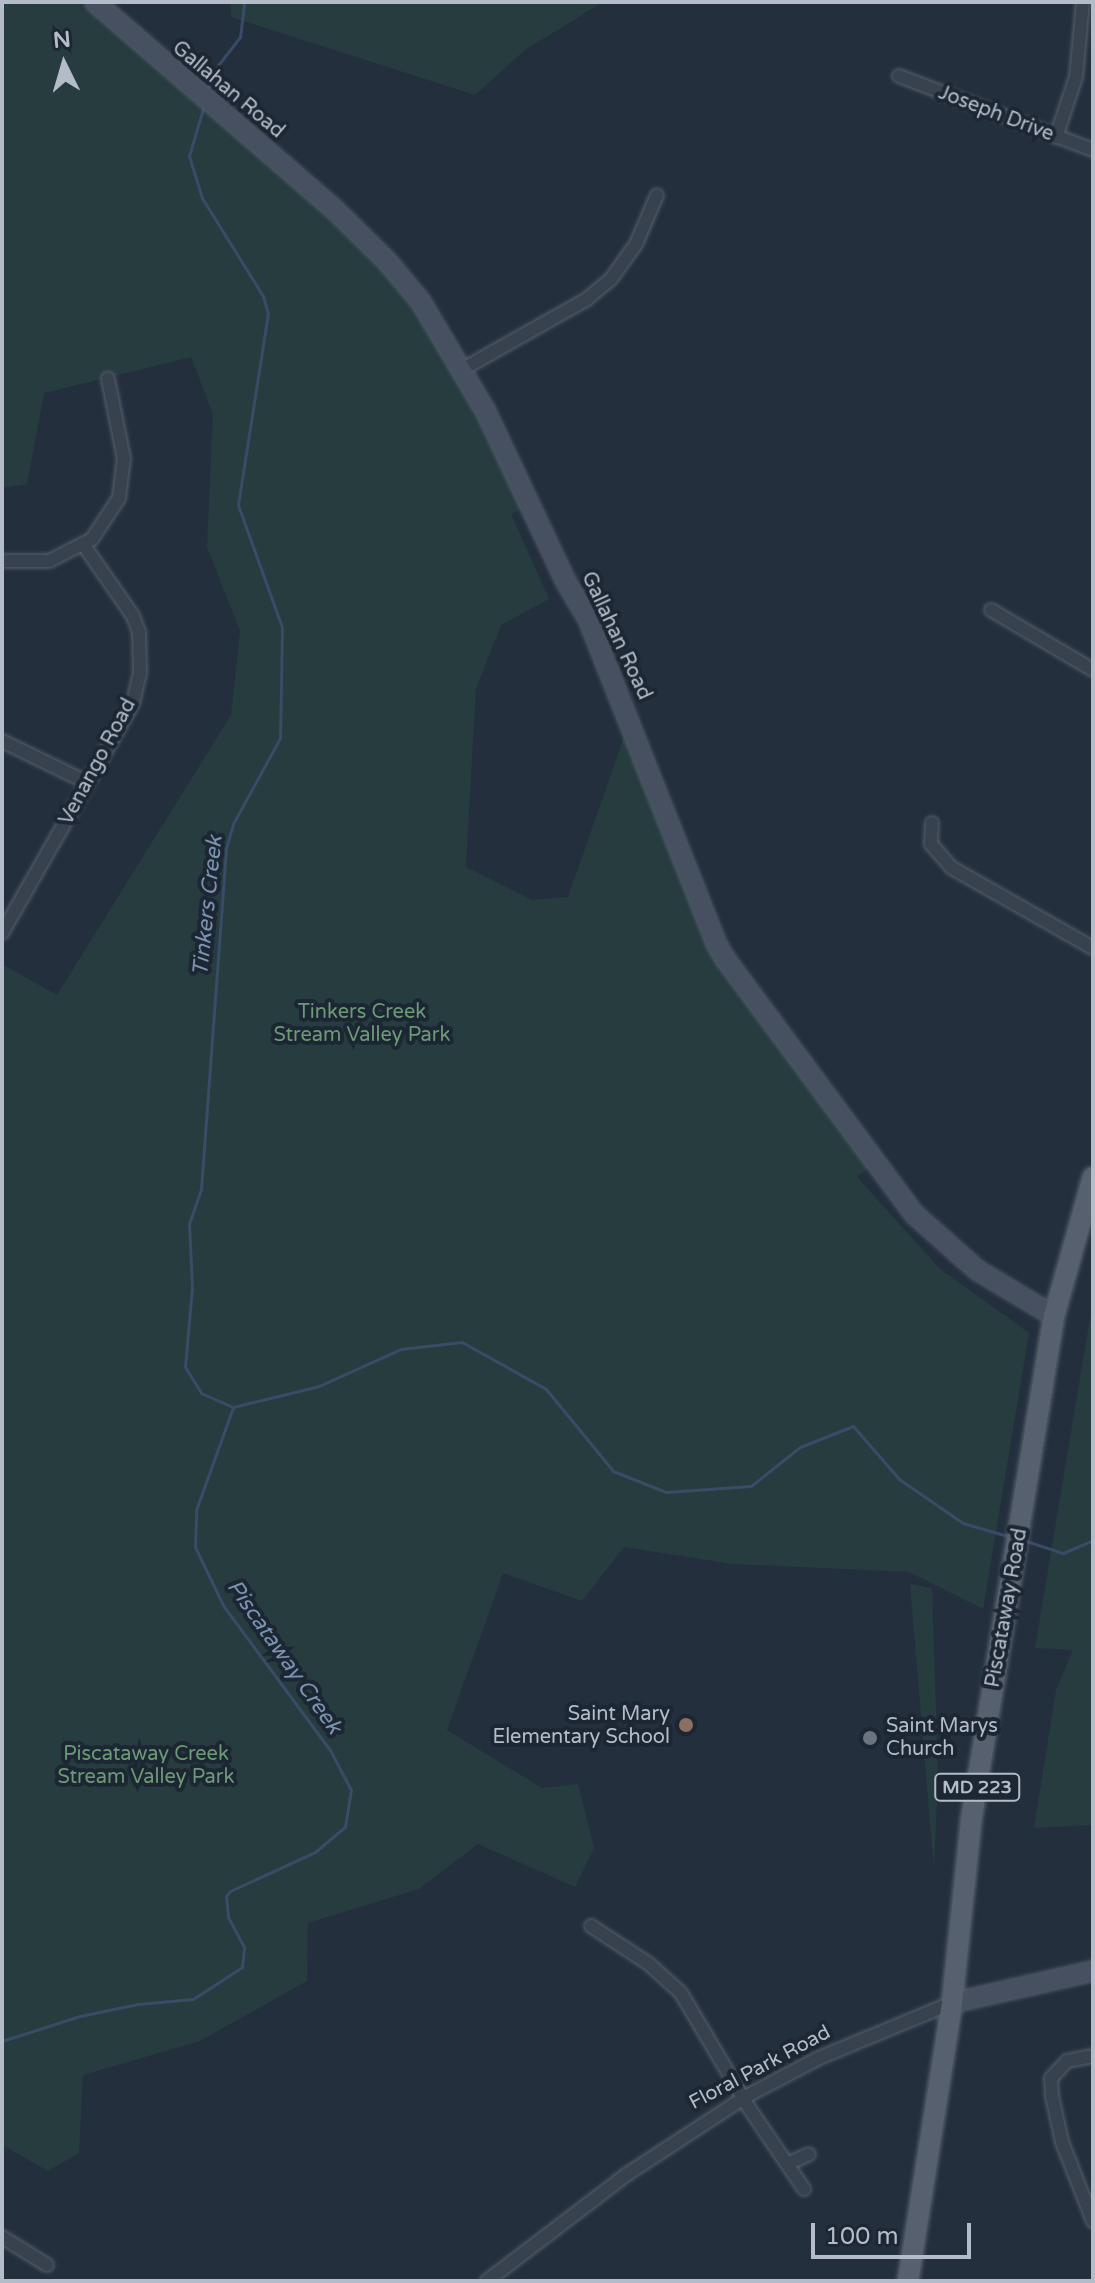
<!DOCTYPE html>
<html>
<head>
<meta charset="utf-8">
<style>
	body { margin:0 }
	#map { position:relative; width:1095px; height:2283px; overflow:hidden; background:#242f3e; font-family:"Varela Round",sans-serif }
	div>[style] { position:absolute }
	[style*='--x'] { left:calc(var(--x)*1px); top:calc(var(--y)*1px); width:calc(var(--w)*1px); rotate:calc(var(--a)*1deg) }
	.green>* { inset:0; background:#263c3f }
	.stream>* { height:3px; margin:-1.5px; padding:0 1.5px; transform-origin:1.5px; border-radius:1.5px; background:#394c67 }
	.roads { filter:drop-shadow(0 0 2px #565f6c) drop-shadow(0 0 2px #565f6c) }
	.street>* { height:12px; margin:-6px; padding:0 6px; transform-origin:6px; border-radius:6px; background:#38414e }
	.secondary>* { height:18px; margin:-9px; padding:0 9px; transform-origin:9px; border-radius:9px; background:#465061 }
	.primary>* { height:20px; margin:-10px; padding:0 10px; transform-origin:10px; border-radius:10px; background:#56606e }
	.dots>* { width:22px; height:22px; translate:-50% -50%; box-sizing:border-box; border:4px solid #1d2633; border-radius:50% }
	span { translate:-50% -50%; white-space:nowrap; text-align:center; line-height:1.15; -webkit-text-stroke:8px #1d2633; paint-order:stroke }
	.shield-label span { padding:2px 6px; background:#1d2633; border:2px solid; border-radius:6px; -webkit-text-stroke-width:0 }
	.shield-label { font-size:18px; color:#b4bcc9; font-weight:700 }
	.street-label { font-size:20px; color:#b4bcc9 }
	.park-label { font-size:20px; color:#6b9a76 }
	.poi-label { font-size:20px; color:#b4bcc9 }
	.right { translate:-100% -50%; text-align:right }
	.left { translate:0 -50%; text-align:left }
	.water-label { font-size:22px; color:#7c92b1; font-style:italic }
	.frame { position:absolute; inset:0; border:4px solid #b4bcc9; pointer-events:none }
	.north { position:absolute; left:24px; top:24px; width:80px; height:80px; -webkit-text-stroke:6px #1d2633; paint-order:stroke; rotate:355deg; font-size:22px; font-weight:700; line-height:32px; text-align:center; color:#b4bcc9 }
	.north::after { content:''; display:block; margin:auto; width:28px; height:36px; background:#b4bcc9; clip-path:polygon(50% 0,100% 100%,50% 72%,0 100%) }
	.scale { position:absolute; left:811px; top:2223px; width:160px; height:36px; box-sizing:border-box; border:4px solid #b4bcc9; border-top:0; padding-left:10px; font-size:24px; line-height:28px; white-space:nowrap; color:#b4bcc9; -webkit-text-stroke:6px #1d2633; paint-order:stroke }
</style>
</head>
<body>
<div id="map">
	<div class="green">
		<div style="clip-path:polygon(2px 2px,96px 2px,345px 227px,431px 321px,528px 506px,511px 514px,549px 599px,501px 625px,476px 689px,466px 867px,532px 900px,568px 897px,625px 734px,694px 906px,869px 1168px,857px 1177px,940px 1269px,1029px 1333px,983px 1609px,909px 1572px,733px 1564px,624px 1547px,582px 1601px,503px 1573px,447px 1730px,542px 1788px,578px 1784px,594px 1848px,575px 1887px,478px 1844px,419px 1889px,308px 1923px,307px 1981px,200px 2041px,83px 2075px,79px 2153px,48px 2171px,2px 2145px,2px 964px,57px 995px,231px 715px,240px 631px,207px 547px,213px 414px,191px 357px,44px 393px,27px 484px,2px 488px)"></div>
		<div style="clip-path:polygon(231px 2px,609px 2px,598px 5px,525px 50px,475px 95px,231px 17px)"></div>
		<div style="clip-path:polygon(1093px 1300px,1093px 1825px,1034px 1828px,1056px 1690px,1073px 1650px,1035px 1648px)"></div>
		<div style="clip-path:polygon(910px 1584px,932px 1588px,938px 1772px,934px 1870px)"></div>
	</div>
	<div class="stream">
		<div style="--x:208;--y:90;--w:17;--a:-77"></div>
		<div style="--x:212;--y:73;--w:46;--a:-52.1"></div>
		<div style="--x:240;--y:37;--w:35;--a:-83"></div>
		<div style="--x:204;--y:105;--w:53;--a:106.4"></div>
		<div style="--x:189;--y:156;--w:44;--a:72.8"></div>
		<div style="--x:202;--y:198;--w:115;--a:58.1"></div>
		<div style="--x:263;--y:296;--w:18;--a:74"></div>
		<div style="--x:268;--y:313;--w:194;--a:98.9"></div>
		<div style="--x:238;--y:505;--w:130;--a:70.2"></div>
		<div style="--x:282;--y:627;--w:111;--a:91"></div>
		<div style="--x:280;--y:738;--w:98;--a:118.7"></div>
		<div style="--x:233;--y:824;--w:26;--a:106"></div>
		<div style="--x:226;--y:849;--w:341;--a:94.2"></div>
		<div style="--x:201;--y:1189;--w:36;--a:109"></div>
		<div style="--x:189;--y:1223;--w:64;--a:87.3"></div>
		<div style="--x:192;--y:1287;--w:80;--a:95"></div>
		<div style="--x:185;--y:1367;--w:31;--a:58"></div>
		<div style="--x:201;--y:1393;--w:35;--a:24"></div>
		<div style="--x:233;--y:1407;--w:89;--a:-13.7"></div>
		<div style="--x:319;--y:1386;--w:90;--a:-24.3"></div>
		<div style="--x:401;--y:1349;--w:61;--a:-6.5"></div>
		<div style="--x:462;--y:1342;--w:96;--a:29.2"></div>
		<div style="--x:546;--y:1389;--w:106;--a:50.7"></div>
		<div style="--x:613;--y:1471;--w:57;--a:21.6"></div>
		<div style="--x:666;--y:1492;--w:85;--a:-4"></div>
		<div style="--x:751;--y:1486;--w:63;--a:-38.5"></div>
		<div style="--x:800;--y:1447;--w:57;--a:-21.6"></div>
		<div style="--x:853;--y:1426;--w:70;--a:49"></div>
		<div style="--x:899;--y:1479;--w:78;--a:34.5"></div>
		<div style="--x:963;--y:1523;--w:50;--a:16.3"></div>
		<div style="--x:1026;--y:1541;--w:39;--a:18"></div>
		<div style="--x:1063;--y:1553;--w:33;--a:-23"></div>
		<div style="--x:2;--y:2041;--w:82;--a:-17.8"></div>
		<div style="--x:80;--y:2016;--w:59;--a:-11.7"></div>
		<div style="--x:138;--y:2004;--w:55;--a:-5.2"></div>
		<div style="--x:193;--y:1999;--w:59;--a:-33.1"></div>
		<div style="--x:242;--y:1967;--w:20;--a:-84"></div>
		<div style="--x:244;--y:1947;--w:34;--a:-118"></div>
		<div style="--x:228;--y:1917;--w:21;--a:-95"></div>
		<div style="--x:226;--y:1896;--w:6;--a:-51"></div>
		<div style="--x:230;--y:1891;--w:94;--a:-24.6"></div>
		<div style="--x:315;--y:1852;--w:39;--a:-40"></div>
		<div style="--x:345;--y:1827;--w:37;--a:-81"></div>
		<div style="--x:351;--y:1790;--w:45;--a:-117.7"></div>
		<div style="--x:330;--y:1750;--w:178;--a:-126.5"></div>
		<div style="--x:224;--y:1607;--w:67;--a:-115.8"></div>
		<div style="--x:195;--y:1547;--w:37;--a:-88"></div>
		<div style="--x:196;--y:1510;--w:109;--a:-70.2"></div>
	</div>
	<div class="roads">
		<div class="street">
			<div style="--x:899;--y:76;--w:208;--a:20.9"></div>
			<div style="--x:1056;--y:137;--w:63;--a:-71.6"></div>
			<div style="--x:1076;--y:77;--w:75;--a:-84.7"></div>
			<div style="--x:463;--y:369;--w:142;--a:-29.4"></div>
			<div style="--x:587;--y:299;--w:31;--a:-40"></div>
			<div style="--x:611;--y:279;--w:43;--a:-54.5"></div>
			<div style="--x:636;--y:244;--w:53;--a:-66.8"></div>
			<div style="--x:2;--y:561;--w:47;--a:0"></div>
			<div style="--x:49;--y:561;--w:38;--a:-27"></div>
			<div style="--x:83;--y:544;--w:10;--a:-29"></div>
			<div style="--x:92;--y:539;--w:49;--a:-56.6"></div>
			<div style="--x:119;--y:498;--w:39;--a:-83"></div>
			<div style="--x:124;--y:459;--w:82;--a:-101.3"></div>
			<div style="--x:991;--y:610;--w:118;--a:30.5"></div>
			<div style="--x:2;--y:741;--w:96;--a:26"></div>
			<div style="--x:932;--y:823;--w:21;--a:93"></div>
			<div style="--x:931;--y:844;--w:32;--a:49"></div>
			<div style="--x:952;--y:868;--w:162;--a:29.6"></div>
			<div style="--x:2;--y:933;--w:265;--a:-60.3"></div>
			<div style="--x:133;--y:703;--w:31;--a:-77"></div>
			<div style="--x:140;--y:673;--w:41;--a:-91.4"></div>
			<div style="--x:139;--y:632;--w:17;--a:-111"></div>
			<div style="--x:133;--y:616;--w:88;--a:-124.8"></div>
			<div style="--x:591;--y:1926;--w:69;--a:33.2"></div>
			<div style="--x:649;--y:1964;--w:43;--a:42.2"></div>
			<div style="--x:681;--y:1993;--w:134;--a:59.4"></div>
			<div style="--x:749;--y:2108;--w:98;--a:55.8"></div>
			<div style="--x:1093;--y:2056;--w:26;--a:169"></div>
			<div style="--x:1067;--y:2061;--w:23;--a:133"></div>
			<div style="--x:1051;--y:2078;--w:18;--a:87"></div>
			<div style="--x:1052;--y:2096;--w:47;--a:77.7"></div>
			<div style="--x:1062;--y:2142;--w:85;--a:68.6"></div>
			<div style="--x:787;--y:2164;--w:24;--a:-24"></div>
			<div style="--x:2;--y:2237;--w:53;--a:31.9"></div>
			<div style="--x:487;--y:2281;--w:175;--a:-37.3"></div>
			<div style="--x:626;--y:2175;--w:142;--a:-33.2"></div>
			<div style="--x:745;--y:2097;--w:84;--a:-27.8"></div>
			<div style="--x:819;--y:2058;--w:144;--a:-22.5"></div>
		</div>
		<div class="secondary">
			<div style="--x:95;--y:2;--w:315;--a:40.9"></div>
			<div style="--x:333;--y:208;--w:76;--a:44.5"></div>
			<div style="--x:387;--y:261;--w:53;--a:50.3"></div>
			<div style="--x:421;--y:302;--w:128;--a:59.4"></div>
			<div style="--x:486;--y:412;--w:188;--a:64.8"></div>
			<div style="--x:566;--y:582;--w:43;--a:59.3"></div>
			<div style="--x:588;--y:619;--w:348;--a:68.4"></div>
			<div style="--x:716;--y:943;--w:20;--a:60"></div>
			<div style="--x:726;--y:960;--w:316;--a:53.5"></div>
			<div style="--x:914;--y:1214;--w:84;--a:41.6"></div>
			<div style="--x:977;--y:1270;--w:90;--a:30.9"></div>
			<div style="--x:952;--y:2003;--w:145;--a:-12.8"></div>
		</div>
		<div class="primary">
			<div style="--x:908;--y:2281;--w:281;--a:-81"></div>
			<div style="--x:952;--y:2003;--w:183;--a:-84"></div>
			<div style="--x:971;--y:1821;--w:512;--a:-80.67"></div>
			<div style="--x:1054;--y:1316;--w:144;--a:-74.3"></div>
		</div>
	</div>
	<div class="dots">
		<div style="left:686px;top:1725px;background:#8d6e63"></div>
		<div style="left:870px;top:1738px;background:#6b7280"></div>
	</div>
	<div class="shield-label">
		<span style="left:977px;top:1787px">MD 223</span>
	</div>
	<div class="street-label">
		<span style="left:228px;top:90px;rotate:40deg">Gallahan Road</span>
		<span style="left:996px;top:114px;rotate:21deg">Joseph Drive</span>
		<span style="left:616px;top:636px;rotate:65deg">Gallahan Road</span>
		<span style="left:98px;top:762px;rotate:-62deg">Venango Road</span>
		<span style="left:1007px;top:1608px;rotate:-80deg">Piscataway Road</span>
		<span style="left:760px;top:2068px;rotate:-28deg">Floral Park Road</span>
	</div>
	<div class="park-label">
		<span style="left:362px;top:1024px">Tinkers Creek<br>Stream Valley Park</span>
		<span style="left:146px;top:1766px">Piscataway Creek<br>Stream Valley Park</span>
	</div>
	<div class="poi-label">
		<span class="right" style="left:670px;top:1726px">Saint Mary<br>Elementary School</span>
		<span class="left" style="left:886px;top:1738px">Saint Marys<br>Church</span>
	</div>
	<div class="water-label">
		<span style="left:208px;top:906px;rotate:-84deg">Tinkers Creek</span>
		<span style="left:284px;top:1657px;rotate:55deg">Piscataway Creek</span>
	</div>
	<div class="frame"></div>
	<div class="north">N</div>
	<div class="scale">100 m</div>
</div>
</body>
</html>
